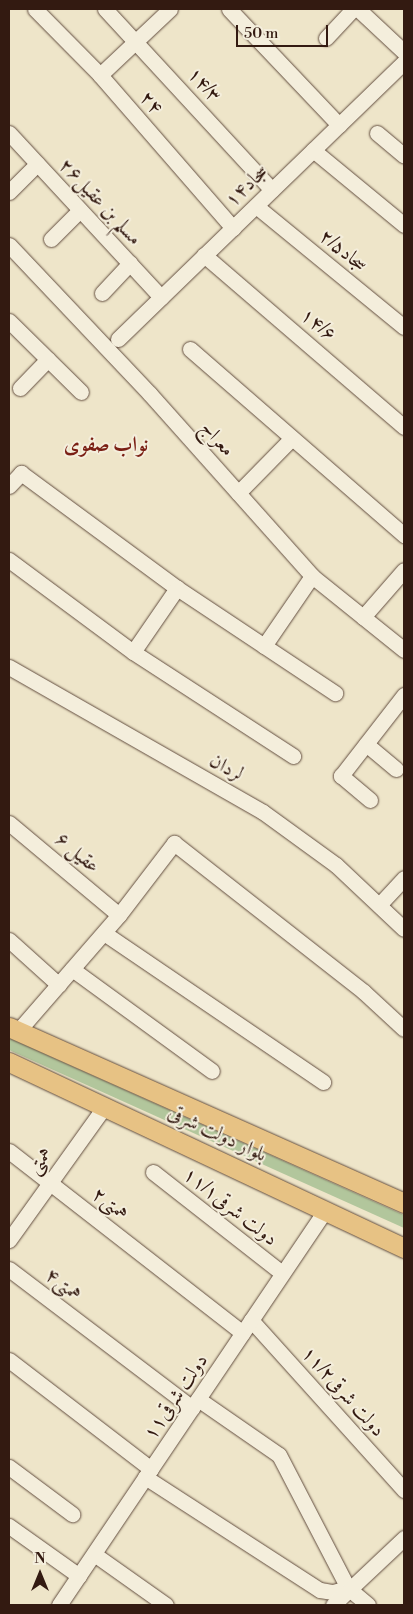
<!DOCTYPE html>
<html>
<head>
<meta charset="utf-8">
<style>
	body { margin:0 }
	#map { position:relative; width:413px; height:1614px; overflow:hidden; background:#eee5c9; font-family:"Libre Bodoni",Amiri,serif }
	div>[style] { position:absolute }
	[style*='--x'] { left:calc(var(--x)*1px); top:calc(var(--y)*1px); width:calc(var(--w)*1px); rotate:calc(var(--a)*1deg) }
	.green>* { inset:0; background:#b2c69c }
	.roads { filter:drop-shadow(0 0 1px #624d3f) drop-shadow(0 0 1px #624d3f) }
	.minor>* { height:15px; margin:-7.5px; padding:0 7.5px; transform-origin:7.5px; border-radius:7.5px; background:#f4eedc }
	.major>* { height:19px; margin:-9.5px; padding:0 9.5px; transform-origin:9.5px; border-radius:9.5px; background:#e7c284 }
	span { translate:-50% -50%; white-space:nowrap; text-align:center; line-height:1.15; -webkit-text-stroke:4px #f4eedc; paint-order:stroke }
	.street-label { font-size:20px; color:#331a11 }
	.neighbourhood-label { font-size:21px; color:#7a1f14; font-weight:700 }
	.frame { position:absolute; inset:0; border:10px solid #331a11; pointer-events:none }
	.north { position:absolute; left:15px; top:1549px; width:50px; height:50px; -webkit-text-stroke:4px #f4eedc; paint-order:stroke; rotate:0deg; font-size:14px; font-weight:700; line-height:20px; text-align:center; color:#331a11 }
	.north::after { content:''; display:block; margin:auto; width:18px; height:22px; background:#331a11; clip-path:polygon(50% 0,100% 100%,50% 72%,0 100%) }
	.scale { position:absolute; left:236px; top:25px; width:92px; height:22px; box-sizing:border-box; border:2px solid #331a11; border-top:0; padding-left:6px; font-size:15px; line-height:18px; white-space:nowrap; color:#331a11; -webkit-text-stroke:4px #f4eedc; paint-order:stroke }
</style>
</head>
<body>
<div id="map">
	<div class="green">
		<div style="clip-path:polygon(9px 1038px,404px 1215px,404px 1228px,9px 1050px)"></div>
	</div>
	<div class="roads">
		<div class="minor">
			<div style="--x:35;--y:9;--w:93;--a:45.4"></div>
			<div style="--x:100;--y:75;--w:203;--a:49"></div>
			<div style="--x:105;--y:9;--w:246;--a:47.3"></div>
			<div style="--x:229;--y:9;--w:160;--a:46.5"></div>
			<div style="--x:358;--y:9;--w:63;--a:43.1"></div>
			<div style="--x:326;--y:38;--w:40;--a:-47"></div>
			<div style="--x:100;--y:75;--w:96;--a:-43.3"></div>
			<div style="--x:9;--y:133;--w:224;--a:47.2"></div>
			<div style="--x:377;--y:133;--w:35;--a:40"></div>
			<div style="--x:313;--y:150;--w:118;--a:39.5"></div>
			<div style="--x:9;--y:192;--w:40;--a:-45"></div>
			<div style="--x:256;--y:206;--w:191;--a:39.3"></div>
			<div style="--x:51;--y:239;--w:41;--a:-45"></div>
			<div style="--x:9;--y:245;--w:205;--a:46.6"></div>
			<div style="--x:150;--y:394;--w:244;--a:48.3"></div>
			<div style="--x:312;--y:576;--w:118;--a:38.8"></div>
			<div style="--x:204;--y:255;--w:264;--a:40.7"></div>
			<div style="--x:102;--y:293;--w:41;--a:-47"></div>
			<div style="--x:9;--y:321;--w:101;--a:44.6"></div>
			<div style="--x:118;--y:339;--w:398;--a:-44.1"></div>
			<div style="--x:190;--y:349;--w:284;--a:41"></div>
			<div style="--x:20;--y:388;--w:40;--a:-46"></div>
			<div style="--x:9;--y:486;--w:18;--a:-47"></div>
			<div style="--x:21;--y:473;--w:194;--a:36.4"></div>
			<div style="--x:177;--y:588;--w:190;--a:33.6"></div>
			<div style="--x:238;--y:493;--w:77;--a:-45.5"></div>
			<div style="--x:9;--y:560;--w:154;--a:36.6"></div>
			<div style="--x:133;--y:652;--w:191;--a:33"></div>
			<div style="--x:363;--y:617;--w:62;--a:-48.9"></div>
			<div style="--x:264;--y:646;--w:85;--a:-55.6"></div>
			<div style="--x:133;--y:652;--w:78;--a:-55.5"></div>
			<div style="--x:9;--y:667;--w:292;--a:29.7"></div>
			<div style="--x:263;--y:812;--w:90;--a:36"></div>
			<div style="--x:336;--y:865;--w:93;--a:43.3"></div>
			<div style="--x:366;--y:744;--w:39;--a:40"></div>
			<div style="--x:370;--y:800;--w:38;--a:-140"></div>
			<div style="--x:341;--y:776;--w:103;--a:-52.1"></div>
			<div style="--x:9;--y:823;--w:143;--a:39.9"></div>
			<div style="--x:379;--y:905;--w:37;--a:-47"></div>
			<div style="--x:104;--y:933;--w:265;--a:34.2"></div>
			<div style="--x:9;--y:940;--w:67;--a:42"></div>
			<div style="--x:72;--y:969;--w:173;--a:36.1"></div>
			<div style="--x:18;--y:1031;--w:154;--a:-49"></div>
			<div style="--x:119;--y:915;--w:91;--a:-52.6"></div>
			<div style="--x:174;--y:843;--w:241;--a:38.1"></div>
			<div style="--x:364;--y:992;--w:54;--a:42.8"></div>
			<div style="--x:9;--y:1151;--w:296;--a:37.9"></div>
			<div style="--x:153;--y:1172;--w:164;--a:38.1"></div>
			<div style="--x:9;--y:1240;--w:165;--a:-54.4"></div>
			<div style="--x:9;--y:1269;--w:230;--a:37.2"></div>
			<div style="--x:251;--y:1320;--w:229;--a:48"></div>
			<div style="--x:9;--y:1360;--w:179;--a:37.5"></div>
			<div style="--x:198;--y:1399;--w:98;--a:34.7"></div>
			<div style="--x:279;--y:1455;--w:150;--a:62.6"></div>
			<div style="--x:348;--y:1588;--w:26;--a:40"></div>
			<div style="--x:9;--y:1467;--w:79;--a:36.7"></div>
			<div style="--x:145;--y:1477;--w:208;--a:32.9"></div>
			<div style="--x:320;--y:1590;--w:13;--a:9"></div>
			<div style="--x:333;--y:1592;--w:16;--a:-15"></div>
			<div style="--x:9;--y:1526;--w:86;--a:35.5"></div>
			<div style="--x:94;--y:1554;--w:88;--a:35.3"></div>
			<div style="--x:59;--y:1605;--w:476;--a:-56"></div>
			<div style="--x:333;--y:1605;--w:98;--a:-43.3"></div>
		</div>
		<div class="major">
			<div style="--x:9;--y:1027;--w:432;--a:24"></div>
			<div style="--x:9;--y:1062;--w:437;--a:25.2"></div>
		</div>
	</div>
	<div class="street-label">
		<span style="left:204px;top:85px;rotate:48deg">۱۴/۳</span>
		<span style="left:151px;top:103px;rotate:49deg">۲۴</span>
		<span style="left:247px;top:186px;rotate:-44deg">۱۴سجاد</span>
		<span style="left:100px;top:202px;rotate:47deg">مسلم بن عقیل۲۶</span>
		<span style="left:343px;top:251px;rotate:39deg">۲/۵سجاد</span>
		<span style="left:318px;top:325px;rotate:40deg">۱۴/۶</span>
		<span style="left:217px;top:439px;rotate:48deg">معراج</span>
		<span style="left:226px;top:768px;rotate:30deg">لردان</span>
		<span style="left:77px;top:853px;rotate:40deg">عقیل ۶</span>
		<span style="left:217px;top:1134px;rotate:25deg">بلوار دولت شرقی</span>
		<span style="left:40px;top:1161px;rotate:-54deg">همتی</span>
		<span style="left:110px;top:1204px;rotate:38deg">۲همتی</span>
		<span style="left:230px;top:1207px;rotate:38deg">۱۱/۱دولت شرقی</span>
		<span style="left:63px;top:1285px;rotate:37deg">۴همتی</span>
		<span style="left:343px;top:1392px;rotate:48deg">۱۱/۲دولت شرقی</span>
		<span style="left:176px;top:1397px;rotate:-56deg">۱۱دولت شرقی</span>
	</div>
	<div class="neighbourhood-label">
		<span style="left:106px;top:445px">نواب صفوی</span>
	</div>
	<div class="frame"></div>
	<div class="north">N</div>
	<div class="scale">50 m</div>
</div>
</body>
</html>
